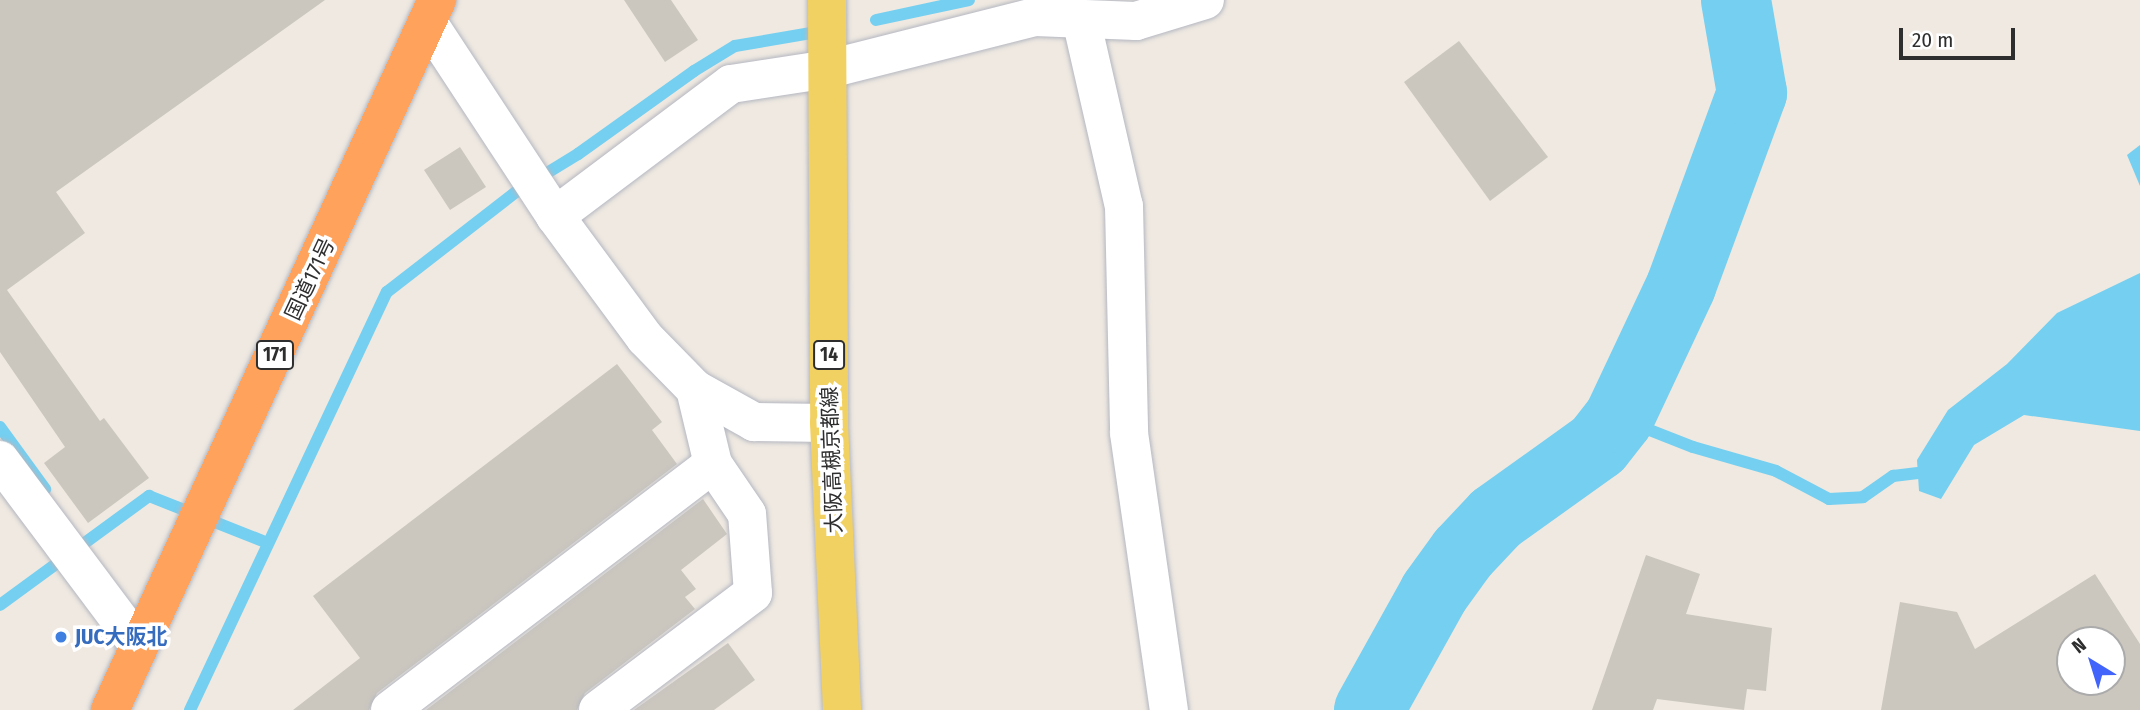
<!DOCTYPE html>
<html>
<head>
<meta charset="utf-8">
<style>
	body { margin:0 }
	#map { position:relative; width:2140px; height:710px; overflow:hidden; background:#efe9e1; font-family:"Fira Sans Condensed","Noto Sans JP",sans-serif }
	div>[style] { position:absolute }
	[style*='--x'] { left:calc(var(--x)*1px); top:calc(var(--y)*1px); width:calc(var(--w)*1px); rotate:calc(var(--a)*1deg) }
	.water>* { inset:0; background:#75cff0 }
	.stream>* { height:12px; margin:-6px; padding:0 6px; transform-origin:6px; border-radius:6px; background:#75cff0 }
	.river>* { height:70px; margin:-35px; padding:0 35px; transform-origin:35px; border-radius:35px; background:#75cff0 }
	.building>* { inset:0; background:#cbc7bf }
	.roads { filter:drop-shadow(0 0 2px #b4b7c1) drop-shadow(0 0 2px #b4b7c1) }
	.minor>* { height:38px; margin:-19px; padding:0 19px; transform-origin:19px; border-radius:19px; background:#fff }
	.major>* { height:38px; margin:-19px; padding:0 19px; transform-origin:19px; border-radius:19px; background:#f2d163 }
	.highway>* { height:38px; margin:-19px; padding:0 19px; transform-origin:19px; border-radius:19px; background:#ffa35c }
	.dots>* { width:19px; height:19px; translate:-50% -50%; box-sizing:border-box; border:4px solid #fff; border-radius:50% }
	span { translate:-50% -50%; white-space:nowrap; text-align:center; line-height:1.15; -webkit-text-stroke:7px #fff; paint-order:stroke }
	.shield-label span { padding:2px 5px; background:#fff; border:2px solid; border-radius:5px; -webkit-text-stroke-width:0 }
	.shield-label { font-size:19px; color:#2e2e2e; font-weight:700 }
	.street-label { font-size:21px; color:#2e2e2e }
	.shop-label { font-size:21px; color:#366cbe; font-weight:700 }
	.left { translate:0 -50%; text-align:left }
	.north { position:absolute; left:2056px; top:626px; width:70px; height:70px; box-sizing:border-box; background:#fff; border:2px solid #ababab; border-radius:50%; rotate:322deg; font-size:19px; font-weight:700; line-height:28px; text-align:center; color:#2e2e2e }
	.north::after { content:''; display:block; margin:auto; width:24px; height:32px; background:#4264fb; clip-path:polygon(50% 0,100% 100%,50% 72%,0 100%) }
	.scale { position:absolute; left:1899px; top:28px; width:116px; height:32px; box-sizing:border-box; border:4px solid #2e2e2e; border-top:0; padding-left:9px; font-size:21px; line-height:24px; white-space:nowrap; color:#2e2e2e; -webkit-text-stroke:5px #fff; paint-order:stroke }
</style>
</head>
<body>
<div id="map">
	<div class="water">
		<div style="clip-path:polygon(2140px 145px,2140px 186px,2127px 155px)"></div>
		<div style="clip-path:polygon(2140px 273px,2140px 431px,2024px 415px,1974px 445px,1941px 499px,1919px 491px,1917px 460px,1948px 410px,2007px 364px,2057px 313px)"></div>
	</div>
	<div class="stream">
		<div style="--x:876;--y:20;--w:95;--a:-12.1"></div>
		<div style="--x:1619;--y:418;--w:79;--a:21.4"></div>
		<div style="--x:1693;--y:447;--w:86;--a:16.1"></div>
		<div style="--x:1776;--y:471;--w:60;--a:27.8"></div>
		<div style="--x:1829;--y:499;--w:34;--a:-3"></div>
		<div style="--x:1863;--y:497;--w:37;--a:-35"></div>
		<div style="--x:1893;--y:476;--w:25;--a:-7"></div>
		<div style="--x:0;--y:427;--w:77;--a:54"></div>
		<div style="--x:0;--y:605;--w:185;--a:-36.2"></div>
		<div style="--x:149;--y:496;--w:125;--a:21.6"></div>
		<div style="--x:190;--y:710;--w:462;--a:-64.8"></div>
		<div style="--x:387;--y:292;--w:163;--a:-37.8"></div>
		<div style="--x:516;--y:192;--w:73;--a:-31.5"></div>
		<div style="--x:578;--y:154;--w:143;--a:-35.6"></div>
		<div style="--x:694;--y:71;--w:48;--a:-31.4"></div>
		<div style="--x:735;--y:46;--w:83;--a:-9.7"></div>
		<div style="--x:1343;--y:710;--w:156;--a:-61.6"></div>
		<div style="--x:1417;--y:573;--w:51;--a:-52.9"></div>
		<div style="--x:1448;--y:532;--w:47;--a:-46.7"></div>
		<div style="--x:1480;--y:498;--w:116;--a:-34.1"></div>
		<div style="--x:1576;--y:433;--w:75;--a:-58"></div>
		<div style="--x:1616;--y:369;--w:277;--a:-67"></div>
		<div style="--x:1724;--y:114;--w:40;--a:-85.7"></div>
		<div style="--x:1727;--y:74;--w:38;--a:-97"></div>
		<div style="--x:1722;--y:36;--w:38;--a:-110"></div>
	</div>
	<div class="river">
		<div style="--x:1369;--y:710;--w:134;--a:-60.9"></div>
		<div style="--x:1434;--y:593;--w:49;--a:-54.1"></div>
		<div style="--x:1463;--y:553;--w:48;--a:-46.7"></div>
		<div style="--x:1496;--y:518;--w:125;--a:-35.6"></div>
		<div style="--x:1598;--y:445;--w:34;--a:-52"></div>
		<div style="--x:1619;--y:418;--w:146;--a:-64.8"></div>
		<div style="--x:1681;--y:286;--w:206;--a:-69.8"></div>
		<div style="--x:1752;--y:93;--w:94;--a:-99.8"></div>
	</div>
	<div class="building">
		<div style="clip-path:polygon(0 0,325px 0,56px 192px,85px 233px,7px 290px,100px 421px,104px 418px,149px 478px,88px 523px,44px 463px,65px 447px,0 352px)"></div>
		<div style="clip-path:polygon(624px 0,671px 0,698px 40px,665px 62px)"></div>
		<div style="clip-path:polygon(1459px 41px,1548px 157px,1490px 201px,1404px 82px)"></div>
		<div style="clip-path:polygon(460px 147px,486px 187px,450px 210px,424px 170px)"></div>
		<div style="clip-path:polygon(617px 364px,662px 422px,652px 430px,677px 464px,377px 693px,369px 710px,293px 710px,360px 658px,313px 596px)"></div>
		<div style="clip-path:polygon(703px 499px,727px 534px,681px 570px,696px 589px,685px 597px,695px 609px,585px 693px,577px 710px,426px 710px)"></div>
		<div style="clip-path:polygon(1646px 555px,1700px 574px,1686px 614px,1772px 628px,1766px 691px,1747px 689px,1744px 710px,1657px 699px,1653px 710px,1592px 710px)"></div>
		<div style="clip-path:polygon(evenodd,2095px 574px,2140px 644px,2140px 710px,1881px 710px,1900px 602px,1957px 612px,1975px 649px,2095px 574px,2070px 640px,2112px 640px,2112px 682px,2070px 682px,2070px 640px)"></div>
		<div style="clip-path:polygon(728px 643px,755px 680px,714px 710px,634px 710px)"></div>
	</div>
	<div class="roads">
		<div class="minor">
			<div style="--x:1081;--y:19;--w:192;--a:77.1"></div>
			<div style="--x:1124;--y:206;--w:227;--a:88.7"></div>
			<div style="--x:1129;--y:433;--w:280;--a:81.8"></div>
			<div style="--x:429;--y:24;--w:230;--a:56.7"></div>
			<div style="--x:555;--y:216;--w:152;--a:53.6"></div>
			<div style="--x:645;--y:338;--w:71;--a:45.6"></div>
			<div style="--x:695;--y:389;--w:68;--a:29.2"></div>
			<div style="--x:754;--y:422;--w:75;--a:0.8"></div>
			<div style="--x:555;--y:216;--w:220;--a:-36.9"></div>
			<div style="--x:731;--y:84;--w:99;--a:-8.7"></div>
			<div style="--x:829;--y:69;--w:212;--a:-14.2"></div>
			<div style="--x:1035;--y:17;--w:101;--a:2.3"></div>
			<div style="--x:1136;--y:21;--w:72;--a:-16.9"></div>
			<div style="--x:0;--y:460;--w:232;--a:53.2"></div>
			<div style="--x:390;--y:710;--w:406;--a:-37.3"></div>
			<div style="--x:598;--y:710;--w:194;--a:-37"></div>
			<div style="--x:753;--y:593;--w:79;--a:-94.3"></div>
			<div style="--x:747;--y:514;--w:60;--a:-124.2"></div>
			<div style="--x:713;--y:464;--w:77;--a:-103.5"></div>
		</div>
		<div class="major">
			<div style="--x:827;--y:0;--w:423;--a:89.7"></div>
			<div style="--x:829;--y:423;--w:287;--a:87.4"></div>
		</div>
		<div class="highway">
			<div style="--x:110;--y:710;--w:782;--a:-65.27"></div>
		</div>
	</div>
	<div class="dots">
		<div style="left:61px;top:637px;background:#3f7fe0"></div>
	</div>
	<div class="shield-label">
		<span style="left:275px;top:355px">171</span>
		<span style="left:829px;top:355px">14</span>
	</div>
	<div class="street-label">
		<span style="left:310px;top:279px;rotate:-65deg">国道171号</span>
		<span style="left:832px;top:460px;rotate:-92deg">大阪高槻京都線</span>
	</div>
	<div class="shop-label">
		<span class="left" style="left:75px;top:637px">JUC大阪北</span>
	</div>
	<div class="north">N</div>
	<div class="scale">20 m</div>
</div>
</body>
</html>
